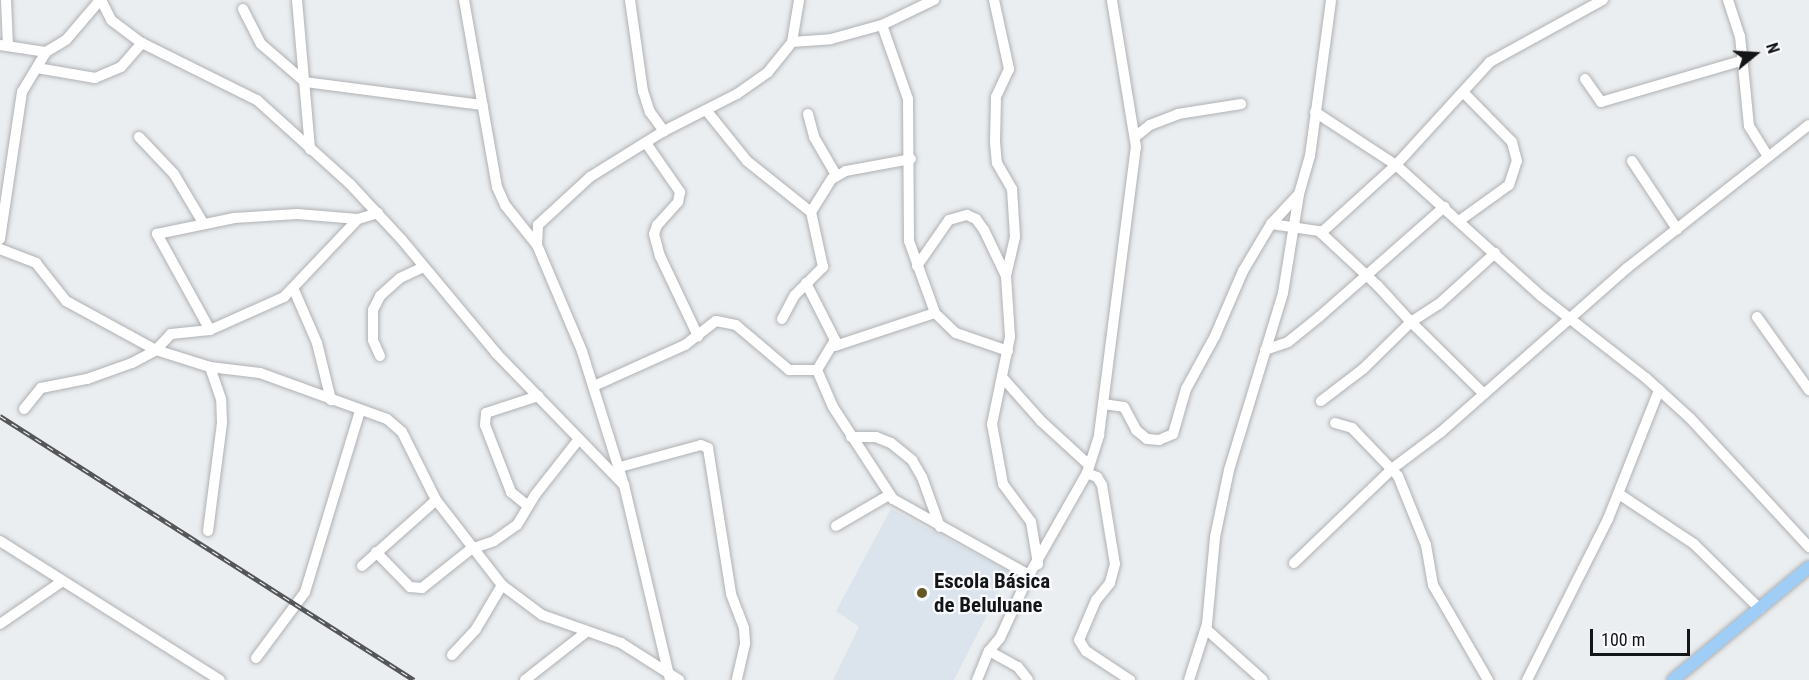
<!DOCTYPE html>
<html>
<head>
<meta charset="utf-8">
<style>
	body { margin:0 }
	#map { position:relative; width:1809px; height:680px; overflow:hidden; background:#ebeef0; font-family:"Roboto Condensed",sans-serif }
	div>[style] { position:absolute }
	[style*='--x'] { left:calc(var(--x)*1px); top:calc(var(--y)*1px); width:calc(var(--w)*1px); rotate:calc(var(--a)*1deg) }
	.built>* { inset:0; background:#dbe4ec }
	.roads { filter:drop-shadow(0 0 2px #afb1b4) drop-shadow(0 0 2px #afb1b4) }
	.minor>* { height:10px; margin:-5px; padding:0 5px; transform-origin:5px; border-radius:5px; background:#fff }
	.major>* { height:12px; margin:-6px; padding:0 6px; transform-origin:6px; border-radius:6px; background:#a0cdf5 }
	.rail>* { height:4.5px; margin-top:-2.25px; transform-origin:0; background:repeating-linear-gradient(90deg,#f9fbfe 0 7px,#555658 0 14px); box-sizing:border-box; border-block:2px solid #555658 }
	.dots>* { width:16px; height:16px; translate:-50% -50%; box-sizing:border-box; border:3px solid #f9fbfe; border-radius:50% }
	span { translate:-50% -50%; white-space:nowrap; text-align:center; line-height:1.15; -webkit-text-stroke:4.5px #f9fbfe; paint-order:stroke }
	.poi-label { font-size:21px; color:#141516; font-weight:700 }
	.left { translate:0 -50%; text-align:left }
	.north { position:absolute; left:1725px; top:24px; width:60px; height:60px; -webkit-text-stroke:4px #f9fbfe; paint-order:stroke; rotate:72deg; font-size:16px; font-weight:700; line-height:24px; text-align:center; color:#141516 }
	.north::after { content:''; display:block; margin:auto; width:21px; height:27px; background:#141516; clip-path:polygon(50% 0,100% 100%,50% 72%,0 100%) }
	.scale { position:absolute; left:1590px; top:629px; width:100px; height:27px; box-sizing:border-box; border:3px solid #141516; border-top:0; padding-left:8px; font-size:18px; line-height:21px; white-space:nowrap; color:#141516; -webkit-text-stroke:4px #f9fbfe; paint-order:stroke }
</style>
</head>
<body>
<div id="map">
	<div class="built">
		<div style="clip-path:polygon(891px 509px,1009px 572px,954px 680px,833px 680px,859px 627px,836px 611px)"></div>
	</div>
	<div class="roads">
		<div class="minor">
			<div style="--x:6;--y:0;--w:46;--a:87.5"></div>
			<div style="--x:101;--y:0;--w:22;--a:63"></div>
			<div style="--x:111;--y:20;--w:39;--a:37"></div>
			<div style="--x:142;--y:43;--w:128;--a:26.4"></div>
			<div style="--x:257;--y:100;--w:125;--a:42.1"></div>
			<div style="--x:350;--y:184;--w:76;--a:47.1"></div>
			<div style="--x:402;--y:240;--w:147;--a:50.2"></div>
			<div style="--x:496;--y:353;--w:184;--a:45.9"></div>
			<div style="--x:624;--y:485;--w:200;--a:76.7"></div>
			<div style="--x:297;--y:0;--w:150;--a:85"></div>
			<div style="--x:464;--y:0;--w:190;--a:80"></div>
			<div style="--x:497;--y:187;--w:20;--a:66"></div>
			<div style="--x:505;--y:205;--w:51;--a:51.3"></div>
			<div style="--x:630;--y:0;--w:92;--a:81.9"></div>
			<div style="--x:643;--y:91;--w:22;--a:72"></div>
			<div style="--x:650;--y:112;--w:24;--a:54"></div>
			<div style="--x:994;--y:0;--w:71;--a:77.7"></div>
			<div style="--x:1009;--y:69;--w:31;--a:115"></div>
			<div style="--x:996;--y:97;--w:45;--a:91.3"></div>
			<div style="--x:995;--y:142;--w:21;--a:85"></div>
			<div style="--x:997;--y:163;--w:30;--a:60"></div>
			<div style="--x:1012;--y:189;--w:48;--a:86.4"></div>
			<div style="--x:1015;--y:237;--w:40;--a:103"></div>
			<div style="--x:1006;--y:276;--w:61;--a:86.2"></div>
			<div style="--x:1010;--y:337;--w:89;--a:101.7"></div>
			<div style="--x:992;--y:424;--w:61;--a:79.6"></div>
			<div style="--x:1003;--y:484;--w:47;--a:53.6"></div>
			<div style="--x:1031;--y:522;--w:43;--a:80.5"></div>
			<div style="--x:1728;--y:0;--w:38;--a:72"></div>
			<div style="--x:1740;--y:36;--w:90;--a:84.3"></div>
			<div style="--x:1749;--y:126;--w:36;--a:58"></div>
			<div style="--x:243;--y:9;--w:39;--a:63"></div>
			<div style="--x:261;--y:44;--w:58;--a:40.8"></div>
			<div style="--x:305;--y:82;--w:179;--a:7.4"></div>
			<div style="--x:882;--y:25;--w:78;--a:70.6"></div>
			<div style="--x:908;--y:99;--w:142;--a:89.6"></div>
			<div style="--x:909;--y:241;--w:77;--a:70.1"></div>
			<div style="--x:935;--y:313;--w:29;--a:44"></div>
			<div style="--x:956;--y:333;--w:55;--a:19.1"></div>
			<div style="--x:792;--y:42;--w:39;--a:-4"></div>
			<div style="--x:831;--y:39;--w:53;--a:-15.4"></div>
			<div style="--x:882;--y:25;--w:58;--a:-25.7"></div>
			<div style="--x:0;--y:45;--w:47;--a:8.7"></div>
			<div style="--x:46;--y:52;--w:23;--a:-31"></div>
			<div style="--x:66;--y:40;--w:52;--a:-49.6"></div>
			<div style="--x:37;--y:68;--w:59;--a:9.8"></div>
			<div style="--x:95;--y:78;--w:28;--a:-23"></div>
			<div style="--x:121;--y:67;--w:32;--a:-49"></div>
			<div style="--x:1585;--y:79;--w:28;--a:55"></div>
			<div style="--x:1601;--y:102;--w:149;--a:-16.4"></div>
			<div style="--x:706;--y:110;--w:65;--a:51.2"></div>
			<div style="--x:747;--y:161;--w:82;--a:38.6"></div>
			<div style="--x:1315;--y:112;--w:97;--a:33.2"></div>
			<div style="--x:1396;--y:165;--w:195;--a:42.1"></div>
			<div style="--x:1541;--y:296;--w:133;--a:38"></div>
			<div style="--x:1646;--y:378;--w:59;--a:42.3"></div>
			<div style="--x:1690;--y:418;--w:176;--a:47.3"></div>
			<div style="--x:808;--y:114;--w:24;--a:75"></div>
			<div style="--x:814;--y:137;--w:44;--a:59.9"></div>
			<div style="--x:139;--y:137;--w:51;--a:46.6"></div>
			<div style="--x:174;--y:174;--w:55;--a:59.2"></div>
			<div style="--x:1135;--y:137;--w:19;--a:-39"></div>
			<div style="--x:1150;--y:125;--w:30;--a:-21"></div>
			<div style="--x:1178;--y:114;--w:64;--a:-9"></div>
			<div style="--x:646;--y:143;--w:60;--a:55.2"></div>
			<div style="--x:680;--y:192;--w:10;--a:101"></div>
			<div style="--x:678;--y:202;--w:31;--a:132"></div>
			<div style="--x:657;--y:225;--w:9;--a:108"></div>
			<div style="--x:654;--y:234;--w:23;--a:75"></div>
			<div style="--x:660;--y:256;--w:89;--a:64.6"></div>
			<div style="--x:1632;--y:161;--w:82;--a:56.5"></div>
			<div style="--x:1459;--y:221;--w:62;--a:-35.8"></div>
			<div style="--x:1509;--y:185;--w:25;--a:-72"></div>
			<div style="--x:1517;--y:161;--w:20;--a:-105"></div>
			<div style="--x:1512;--y:142;--w:70;--a:-134.4"></div>
			<div style="--x:1271;--y:224;--w:49;--a:8.3"></div>
			<div style="--x:1319;--y:231;--w:79;--a:43"></div>
			<div style="--x:1377;--y:285;--w:50;--a:47.4"></div>
			<div style="--x:1411;--y:322;--w:67;--a:135.6"></div>
			<div style="--x:1363;--y:369;--w:53;--a:142.7"></div>
			<div style="--x:1321;--y:233;--w:101;--a:-42.2"></div>
			<div style="--x:1396;--y:165;--w:139;--a:-47.6"></div>
			<div style="--x:1490;--y:62;--w:129;--a:-28.8"></div>
			<div style="--x:0;--y:239;--w:149;--a:-81.5"></div>
			<div style="--x:22;--y:92;--w:47;--a:-59"></div>
			<div style="--x:0;--y:249;--w:39;--a:21"></div>
			<div style="--x:36;--y:263;--w:48;--a:51.7"></div>
			<div style="--x:66;--y:301;--w:102;--a:28.6"></div>
			<div style="--x:156;--y:350;--w:57;--a:17.5"></div>
			<div style="--x:210;--y:367;--w:50;--a:6.8"></div>
			<div style="--x:260;--y:373;--w:135;--a:19.9"></div>
			<div style="--x:387;--y:419;--w:20;--a:41"></div>
			<div style="--x:402;--y:432;--w:76;--a:63.4"></div>
			<div style="--x:436;--y:500;--w:108;--a:52.2"></div>
			<div style="--x:502;--y:585;--w:50;--a:36.9"></div>
			<div style="--x:542;--y:615;--w:84;--a:19.5"></div>
			<div style="--x:621;--y:643;--w:69;--a:32.5"></div>
			<div style="--x:917;--y:266;--w:56;--a:-55.2"></div>
			<div style="--x:949;--y:220;--w:19;--a:-16"></div>
			<div style="--x:967;--y:215;--w:10;--a:24"></div>
			<div style="--x:976;--y:219;--w:14;--a:54"></div>
			<div style="--x:984;--y:230;--w:51;--a:64.4"></div>
			<div style="--x:806;--y:283;--w:64;--a:63"></div>
			<div style="--x:835;--y:340;--w:35;--a:121"></div>
			<div style="--x:294;--y:290;--w:58;--a:66.5"></div>
			<div style="--x:317;--y:343;--w:59;--a:76.2"></div>
			<div style="--x:1757;--y:317;--w:90;--a:54.5"></div>
			<div style="--x:782;--y:319;--w:27;--a:-62"></div>
			<div style="--x:795;--y:295;--w:40;--a:-45"></div>
			<div style="--x:823;--y:267;--w:56;--a:-102.3"></div>
			<div style="--x:811;--y:212;--w:39;--a:-58"></div>
			<div style="--x:832;--y:179;--w:16;--a:-30"></div>
			<div style="--x:846;--y:171;--w:66;--a:-10.5"></div>
			<div style="--x:210;--y:330;--w:110;--a:-118.9"></div>
			<div style="--x:157;--y:234;--w:79;--a:-11.7"></div>
			<div style="--x:234;--y:218;--w:63;--a:-3.6"></div>
			<div style="--x:297;--y:214;--w:61;--a:4.7"></div>
			<div style="--x:358;--y:219;--w:21;--a:-17"></div>
			<div style="--x:835;--y:346;--w:105;--a:-18.3"></div>
			<div style="--x:1265;--y:350;--w:24;--a:-19"></div>
			<div style="--x:1288;--y:342;--w:40;--a:-39"></div>
			<div style="--x:1319;--y:317;--w:167;--a:-41.3"></div>
			<div style="--x:380;--y:356;--w:17;--a:-114"></div>
			<div style="--x:373;--y:340;--w:30;--a:-90"></div>
			<div style="--x:373;--y:310;--w:16;--a:-63"></div>
			<div style="--x:380;--y:296;--w:27;--a:-42"></div>
			<div style="--x:400;--y:278;--w:26;--a:-25"></div>
			<div style="--x:1002;--y:377;--w:59;--a:48.4"></div>
			<div style="--x:1041;--y:421;--w:64;--a:42.5"></div>
			<div style="--x:594;--y:386;--w:100;--a:-24.3"></div>
			<div style="--x:685;--y:345;--w:39;--a:-38"></div>
			<div style="--x:716;--y:321;--w:20;--a:11"></div>
			<div style="--x:736;--y:325;--w:70;--a:40.3"></div>
			<div style="--x:789;--y:370;--w:28;--a:0"></div>
			<div style="--x:817;--y:370;--w:40;--a:66.6"></div>
			<div style="--x:833;--y:407;--w:110;--a:56.9"></div>
			<div style="--x:893;--y:499;--w:156;--a:29.2"></div>
			<div style="--x:1484;--y:394;--w:103;--a:-135.4"></div>
			<div style="--x:1411;--y:322;--w:33;--a:-33"></div>
			<div style="--x:1439;--y:304;--w:76;--a:-42.3"></div>
			<div style="--x:1103;--y:404;--w:21;--a:8"></div>
			<div style="--x:1124;--y:407;--w:26;--a:62"></div>
			<div style="--x:1136;--y:430;--w:14;--a:39"></div>
			<div style="--x:1147;--y:439;--w:12;--a:5"></div>
			<div style="--x:1159;--y:440;--w:15;--a:-23"></div>
			<div style="--x:1173;--y:434;--w:47;--a:-73.9"></div>
			<div style="--x:1186;--y:389;--w:60;--a:-61.3"></div>
			<div style="--x:1215;--y:336;--w:71;--a:-66.7"></div>
			<div style="--x:1243;--y:271;--w:55;--a:-59.2"></div>
			<div style="--x:1271;--y:224;--w:41;--a:-47"></div>
			<div style="--x:24;--y:409;--w:27;--a:-51"></div>
			<div style="--x:41;--y:388;--w:47;--a:-11.1"></div>
			<div style="--x:87;--y:379;--w:48;--a:-19.6"></div>
			<div style="--x:132;--y:363;--w:27;--a:-28"></div>
			<div style="--x:156;--y:350;--w:22;--a:-47"></div>
			<div style="--x:171;--y:334;--w:39;--a:-6"></div>
			<div style="--x:210;--y:330;--w:81;--a:-24"></div>
			<div style="--x:284;--y:297;--w:108;--a:-46.5"></div>
			<div style="--x:1335;--y:423;--w:18;--a:16"></div>
			<div style="--x:1352;--y:428;--w:66;--a:46.2"></div>
			<div style="--x:1398;--y:476;--w:74;--a:67.9"></div>
			<div style="--x:1426;--y:545;--w:41;--a:80.1"></div>
			<div style="--x:1433;--y:585;--w:110;--a:59.9"></div>
			<div style="--x:851;--y:437;--w:25;--a:0"></div>
			<div style="--x:876;--y:437;--w:16;--a:22"></div>
			<div style="--x:891;--y:443;--w:27;--a:39"></div>
			<div style="--x:912;--y:460;--w:20;--a:60"></div>
			<div style="--x:922;--y:477;--w:53;--a:70.2"></div>
			<div style="--x:620;--y:467;--w:84;--a:-15.2"></div>
			<div style="--x:701;--y:445;--w:8;--a:23"></div>
			<div style="--x:708;--y:448;--w:148;--a:81"></div>
			<div style="--x:731;--y:594;--w:36;--a:69"></div>
			<div style="--x:744;--y:628;--w:16;--a:86"></div>
			<div style="--x:745;--y:644;--w:37;--a:103"></div>
			<div style="--x:1087;--y:473;--w:11;--a:22"></div>
			<div style="--x:1097;--y:477;--w:9;--a:58"></div>
			<div style="--x:1102;--y:485;--w:80;--a:80.7"></div>
			<div style="--x:1115;--y:564;--w:20;--a:105"></div>
			<div style="--x:1110;--y:583;--w:22;--a:129"></div>
			<div style="--x:1096;--y:600;--w:43;--a:113"></div>
			<div style="--x:1079;--y:640;--w:13;--a:58"></div>
			<div style="--x:1086;--y:651;--w:53;--a:33.4"></div>
			<div style="--x:623;--y:482;--w:137;--a:-107.4"></div>
			<div style="--x:582;--y:351;--w:115;--a:-113"></div>
			<div style="--x:537;--y:245;--w:20;--a:-87"></div>
			<div style="--x:538;--y:225;--w:71;--a:-42.7"></div>
			<div style="--x:590;--y:177;--w:87;--a:-31.9"></div>
			<div style="--x:664;--y:131;--w:82;--a:-26.9"></div>
			<div style="--x:737;--y:94;--w:38;--a:-35"></div>
			<div style="--x:768;--y:72;--w:38;--a:-51"></div>
			<div style="--x:792;--y:42;--w:43;--a:-80.5"></div>
			<div style="--x:1619;--y:494;--w:90;--a:33.7"></div>
			<div style="--x:1694;--y:544;--w:93;--a:44.6"></div>
			<div style="--x:528;--y:506;--w:22;--a:-141"></div>
			<div style="--x:511;--y:492;--w:72;--a:-111.2"></div>
			<div style="--x:485;--y:425;--w:12;--a:-85"></div>
			<div style="--x:486;--y:413;--w:55;--a:-18.1"></div>
			<div style="--x:836;--y:526;--w:61;--a:-30.3"></div>
			<div style="--x:208;--y:531;--w:109;--a:-82.6"></div>
			<div style="--x:222;--y:423;--w:24;--a:-92"></div>
			<div style="--x:221;--y:399;--w:34;--a:-109"></div>
			<div style="--x:0;--y:541;--w:260;--a:32.3"></div>
			<div style="--x:376;--y:552;--w:49;--a:45.8"></div>
			<div style="--x:410;--y:587;--w:12;--a:5"></div>
			<div style="--x:422;--y:588;--w:63;--a:-38.5"></div>
			<div style="--x:471;--y:549;--w:24;--a:-19"></div>
			<div style="--x:494;--y:541;--w:28;--a:-35"></div>
			<div style="--x:517;--y:525;--w:35;--a:-59"></div>
			<div style="--x:535;--y:495;--w:71;--a:-51.8"></div>
			<div style="--x:1294;--y:563;--w:137;--a:-43.8"></div>
			<div style="--x:1393;--y:468;--w:60;--a:-36.9"></div>
			<div style="--x:1441;--y:432;--w:248;--a:-41.4"></div>
			<div style="--x:1627;--y:268;--w:231;--a:-38.2"></div>
			<div style="--x:362;--y:566;--w:99;--a:-41.7"></div>
			<div style="--x:0;--y:624;--w:74;--a:-34.5"></div>
			<div style="--x:1206;--y:629;--w:76;--a:41.8"></div>
			<div style="--x:989;--y:651;--w:33;--a:29"></div>
			<div style="--x:1018;--y:667;--w:16;--a:52"></div>
			<div style="--x:452;--y:655;--w:35;--a:-47"></div>
			<div style="--x:476;--y:629;--w:51;--a:-59.4"></div>
			<div style="--x:256;--y:658;--w:82;--a:-53.4"></div>
			<div style="--x:305;--y:592;--w:189;--a:-73.1"></div>
			<div style="--x:525;--y:680;--w:76;--a:-38.1"></div>
			<div style="--x:977;--y:680;--w:31;--a:-68"></div>
			<div style="--x:989;--y:651;--w:17;--a:-50"></div>
			<div style="--x:1000;--y:638;--w:69;--a:-65.3"></div>
			<div style="--x:1029;--y:575;--w:117;--a:-60.4"></div>
			<div style="--x:1087;--y:473;--w:40;--a:-72"></div>
			<div style="--x:1099;--y:435;--w:290;--a:-82.7"></div>
			<div style="--x:1136;--y:147;--w:149;--a:-99.3"></div>
			<div style="--x:1189;--y:680;--w:59;--a:-72.2"></div>
			<div style="--x:1207;--y:624;--w:87;--a:-84.7"></div>
			<div style="--x:1215;--y:537;--w:68;--a:-78.2"></div>
			<div style="--x:1229;--y:470;--w:185;--a:-73"></div>
			<div style="--x:1283;--y:293;--w:100;--a:-80.8"></div>
			<div style="--x:1299;--y:194;--w:40;--a:-74"></div>
			<div style="--x:1310;--y:156;--w:157;--a:-82.3"></div>
			<div style="--x:1527;--y:680;--w:180;--a:-63.3"></div>
			<div style="--x:1608;--y:519;--w:139;--a:-68.4"></div>
		</div>
		<div class="major">
			<div style="--x:1673;--y:680;--w:177;--a:-39.7"></div>
		</div>
	</div>
	<div class="rail">
		<div style="--x:0;--y:416;--w:491;--a:32.5"></div>
	</div>
	<div class="dots">
		<div style="left:922px;top:593px;background:#645925"></div>
	</div>
	<div class="poi-label">
		<span class="left" style="left:934px;top:593px">Escola Básica<br>de Beluluane</span>
	</div>
	<div class="north">N</div>
	<div class="scale">100 m</div>
</div>
</body>
</html>
